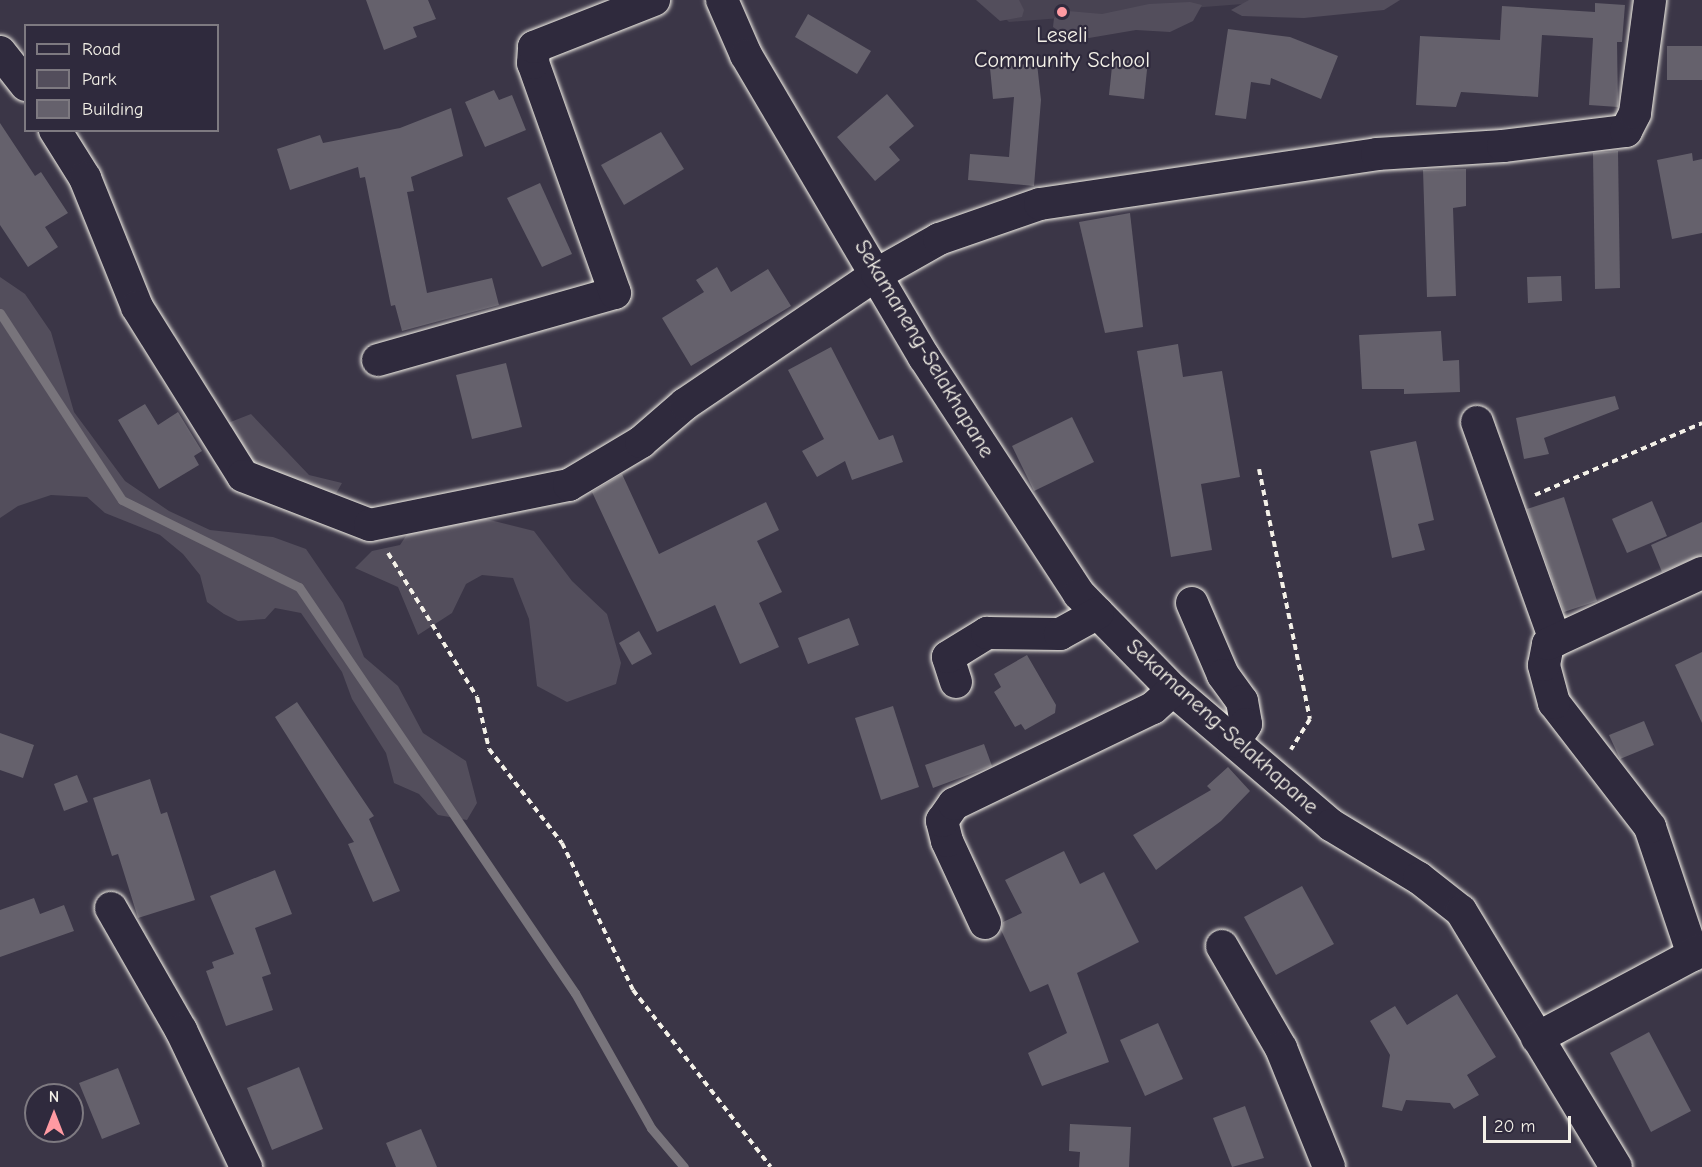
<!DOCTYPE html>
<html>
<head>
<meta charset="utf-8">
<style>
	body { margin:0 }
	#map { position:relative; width:1702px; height:1167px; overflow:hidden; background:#3b3647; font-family:"Comic Neue",sans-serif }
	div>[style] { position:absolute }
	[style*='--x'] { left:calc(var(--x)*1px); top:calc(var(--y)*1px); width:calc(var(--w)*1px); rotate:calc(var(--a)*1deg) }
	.built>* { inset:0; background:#484352 }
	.green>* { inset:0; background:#534e5c }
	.stream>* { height:9px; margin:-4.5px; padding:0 4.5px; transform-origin:4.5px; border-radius:4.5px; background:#78747b }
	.building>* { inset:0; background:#65616c }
	.path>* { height:4px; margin-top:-2px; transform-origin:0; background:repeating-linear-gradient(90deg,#f4f1e8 0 6px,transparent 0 10.5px) }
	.roads { filter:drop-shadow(0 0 2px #f4f1e8) drop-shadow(0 0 2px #f4f1e8) }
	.minor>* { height:32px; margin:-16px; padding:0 16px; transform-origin:16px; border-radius:16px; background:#2f2a3d }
	.dots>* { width:16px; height:16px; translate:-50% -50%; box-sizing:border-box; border:3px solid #2f2a3d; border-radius:50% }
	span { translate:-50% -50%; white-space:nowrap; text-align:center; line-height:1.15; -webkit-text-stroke:4.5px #2f2a3d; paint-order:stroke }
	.poi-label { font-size:22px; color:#f4f1e8 }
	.street-label { font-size:22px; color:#f4f1e8 }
	.legend { position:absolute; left:24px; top:24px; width:195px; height:108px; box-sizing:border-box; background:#2f2a3d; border:2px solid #7e7a81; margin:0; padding:8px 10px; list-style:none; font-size:18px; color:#f4f1e8 }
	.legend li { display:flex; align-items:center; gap:12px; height:30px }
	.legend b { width:30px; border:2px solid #7e7a81 }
	.north { position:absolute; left:24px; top:1083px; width:60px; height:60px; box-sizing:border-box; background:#2f2a3d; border:2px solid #7e7a81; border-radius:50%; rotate:0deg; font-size:16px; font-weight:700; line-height:24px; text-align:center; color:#f4f1e8 }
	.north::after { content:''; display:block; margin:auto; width:21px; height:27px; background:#ff9aa2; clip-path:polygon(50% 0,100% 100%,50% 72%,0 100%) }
	.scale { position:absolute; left:1483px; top:1116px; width:88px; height:27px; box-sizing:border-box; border:3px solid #f4f1e8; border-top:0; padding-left:8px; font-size:18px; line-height:21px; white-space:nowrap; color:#f4f1e8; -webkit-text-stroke:4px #2f2a3d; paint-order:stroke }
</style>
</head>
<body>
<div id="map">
	<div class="built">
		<div style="clip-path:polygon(985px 0,1296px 0,1009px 22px)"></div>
	</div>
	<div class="green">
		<div style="clip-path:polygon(976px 0,1019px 0,1024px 10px,1022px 17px,1000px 21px)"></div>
		<div style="clip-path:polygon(1249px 0,1400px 0,1384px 10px,1304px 18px,1242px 16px,1231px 10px)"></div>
		<div style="clip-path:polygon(1190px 2px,1202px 5px,1193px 21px,1170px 32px,1136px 30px,1089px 38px,1065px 35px,1053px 27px,1054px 18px,1068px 11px,1102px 14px,1149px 4px)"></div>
		<div style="clip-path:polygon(0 277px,25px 294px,51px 332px,74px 412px,125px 481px,169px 511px,210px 530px,273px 537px,306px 549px,343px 603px,364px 657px,398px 686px,423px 733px,466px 761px,477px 803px,467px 820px,438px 815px,419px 794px,394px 783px,386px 753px,352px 699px,342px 672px,301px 613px,275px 608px,265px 619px,238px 621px,224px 614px,207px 602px,200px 575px,183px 554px,160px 535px,105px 513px,87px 497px,51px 495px,18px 506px,0 518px)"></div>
		<div style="clip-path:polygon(251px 414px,309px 475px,342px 483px,334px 497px,255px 474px,228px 423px)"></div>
		<div style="clip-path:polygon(462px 513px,534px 531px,572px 581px,607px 614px,621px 663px,616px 684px,567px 702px,537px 686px,529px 619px,513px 578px,482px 575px,466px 584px,452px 613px,418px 635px,398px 587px,355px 568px,372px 551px,400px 545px,418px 518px)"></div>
	</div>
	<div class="stream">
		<div style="--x:0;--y:313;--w:223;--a:56.9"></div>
		<div style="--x:122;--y:500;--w:197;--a:26.2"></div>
		<div style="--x:299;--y:587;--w:491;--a:55.8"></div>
		<div style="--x:575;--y:993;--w:155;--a:60.6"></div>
		<div style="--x:651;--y:1128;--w:51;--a:49.8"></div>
	</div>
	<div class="building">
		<div style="clip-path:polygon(366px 0,428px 0,436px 19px,413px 27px,417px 37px,384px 50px)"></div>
		<div style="clip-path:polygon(1595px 3px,1625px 5px,1622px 42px,1617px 42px,1618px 107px,1589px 105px,1593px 38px,1542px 35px,1538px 97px,1461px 92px,1456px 107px,1416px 105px,1420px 36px,1500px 40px,1502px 6px,1595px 12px)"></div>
		<div style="clip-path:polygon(808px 14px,871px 51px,857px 74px,795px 37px)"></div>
		<div style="clip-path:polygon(1228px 29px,1290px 37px,1338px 56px,1321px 99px,1271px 78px,1270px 85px,1251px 82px,1246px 119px,1215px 115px)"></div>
		<div style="clip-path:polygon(1667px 46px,1702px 46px,1702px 80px,1667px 80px)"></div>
		<div style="clip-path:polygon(1113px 57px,1148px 60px,1144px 99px,1109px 95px)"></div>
		<div style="clip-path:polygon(1037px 63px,1041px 100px,1034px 186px,968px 180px,970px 154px,1009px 157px,1014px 97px,993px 99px,990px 68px)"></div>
		<div style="clip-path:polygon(494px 90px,499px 100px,512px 95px,526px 130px,485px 147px,465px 102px)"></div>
		<div style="clip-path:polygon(887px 94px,914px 126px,889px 147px,900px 160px,875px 181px,837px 137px)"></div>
		<div style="clip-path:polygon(451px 108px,463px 156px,411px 177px,414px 191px,407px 192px,427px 293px,492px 278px,499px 305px,402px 331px,395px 305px,391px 306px,365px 177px,360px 178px,358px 167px,290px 190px,277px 149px,320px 135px,323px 143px,400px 128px)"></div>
		<div style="clip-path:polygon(0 123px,35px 176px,41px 172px,68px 213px,45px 227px,58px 247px,28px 267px,0 225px)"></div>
		<div style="clip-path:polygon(661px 132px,684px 169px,624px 205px,601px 165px)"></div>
		<div style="clip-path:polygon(1618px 151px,1620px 288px,1595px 289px,1593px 153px)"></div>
		<div style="clip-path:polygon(1692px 153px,1693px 161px,1702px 159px,1702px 233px,1672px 239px,1657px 160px)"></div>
		<div style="clip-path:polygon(1466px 169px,1466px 206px,1453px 208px,1456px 296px,1427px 297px,1423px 170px)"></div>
		<div style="clip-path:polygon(540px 183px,572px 254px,542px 267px,507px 198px)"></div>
		<div style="clip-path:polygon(1130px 213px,1143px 327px,1105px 333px,1079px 222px)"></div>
		<div style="clip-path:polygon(717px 267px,731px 292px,768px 269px,791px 306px,691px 366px,662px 318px,704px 292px,696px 280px)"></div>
		<div style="clip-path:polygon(1561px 276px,1562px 301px,1528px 303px,1527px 277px)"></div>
		<div style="clip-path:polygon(1441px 331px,1443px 361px,1459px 360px,1460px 392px,1404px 394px,1404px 389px,1362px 389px,1359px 335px)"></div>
		<div style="clip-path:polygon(1178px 344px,1183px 377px,1222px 371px,1240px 477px,1201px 484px,1212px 550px,1171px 557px,1137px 351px)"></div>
		<div style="clip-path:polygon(831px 347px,879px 440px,893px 435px,903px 462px,852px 480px,845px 461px,817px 477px,802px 451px,824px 439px,788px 370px)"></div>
		<div style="clip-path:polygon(506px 363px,522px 427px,472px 439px,456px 375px)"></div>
		<div style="clip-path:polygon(1615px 396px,1619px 409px,1544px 438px,1549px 454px,1524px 459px,1516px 418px)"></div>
		<div style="clip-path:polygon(145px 404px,158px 425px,178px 412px,202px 451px,194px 456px,199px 465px,159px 489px,118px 420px)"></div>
		<div style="clip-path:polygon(1072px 417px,1094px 462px,1034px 491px,1012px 446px)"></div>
		<div style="clip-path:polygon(1416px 441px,1434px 520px,1418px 524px,1425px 550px,1392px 558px,1370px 451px)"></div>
		<div style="clip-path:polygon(622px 474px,659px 554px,766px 502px,779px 530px,757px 541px,782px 592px,759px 603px,779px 647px,740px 664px,715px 605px,657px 632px,592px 492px)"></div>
		<div style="clip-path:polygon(1564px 497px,1597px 601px,1564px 612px,1527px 509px)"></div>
		<div style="clip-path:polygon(1652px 501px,1667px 536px,1627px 553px,1612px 519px)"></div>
		<div style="clip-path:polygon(1702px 522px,1702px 555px,1662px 572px,1651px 545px)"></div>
		<div style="clip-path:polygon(849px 618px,859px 645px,808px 664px,798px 638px)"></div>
		<div style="clip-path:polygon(639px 631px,652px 654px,632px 665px,619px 643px)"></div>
		<div style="clip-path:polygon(1702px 652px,1702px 723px,1675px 665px)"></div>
		<div style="clip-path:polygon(1027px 655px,1056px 705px,1055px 713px,1025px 730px,1021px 724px,1015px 727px,994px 692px,1001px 687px,994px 674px)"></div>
		<div style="clip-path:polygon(297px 702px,374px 816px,369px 819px,400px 891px,373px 902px,348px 844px,354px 842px,275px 717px)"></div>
		<div style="clip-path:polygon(893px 706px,919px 787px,881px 800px,855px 718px)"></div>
		<div style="clip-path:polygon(1644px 721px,1654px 745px,1620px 759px,1609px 735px)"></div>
		<div style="clip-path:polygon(0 733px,34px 745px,23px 778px,0 770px)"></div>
		<div style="clip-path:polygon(984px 744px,992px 766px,933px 788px,925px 765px)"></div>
		<div style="clip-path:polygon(1228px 767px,1250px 791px,1221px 821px,1156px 870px,1133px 835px,1211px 790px,1207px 786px)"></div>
		<div style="clip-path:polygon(77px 775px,88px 802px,64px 811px,54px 784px)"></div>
		<div style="clip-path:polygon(150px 779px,161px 814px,167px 812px,195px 900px,138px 918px,118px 854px,112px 856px,93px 798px)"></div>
		<div style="clip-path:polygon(1064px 851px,1080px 884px,1104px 872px,1139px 942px,1077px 973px,1109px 1062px,1042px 1086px,1028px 1053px,1067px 1033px,1048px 984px,1030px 992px,1001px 930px,1003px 922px,1022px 913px,1005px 880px)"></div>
		<div style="clip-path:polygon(275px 870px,292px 914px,255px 928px,271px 974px,262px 977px,273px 1010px,226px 1026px,206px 971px,214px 968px,212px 962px,234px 954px,210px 896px)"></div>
		<div style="clip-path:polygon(1302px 886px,1334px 944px,1276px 975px,1244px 917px)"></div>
		<div style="clip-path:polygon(34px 898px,40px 914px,64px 905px,74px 931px,0 957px,0 910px)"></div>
		<div style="clip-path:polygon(1457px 994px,1496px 1057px,1467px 1075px,1479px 1095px,1454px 1109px,1450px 1103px,1406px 1100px,1402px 1111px,1382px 1107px,1390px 1055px,1370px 1021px,1395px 1006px,1407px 1025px)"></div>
		<div style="clip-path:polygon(1158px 1023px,1183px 1079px,1145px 1096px,1120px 1040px)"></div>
		<div style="clip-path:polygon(1649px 1032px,1691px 1111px,1651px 1132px,1610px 1053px)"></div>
		<div style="clip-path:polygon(299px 1067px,323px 1129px,272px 1150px,247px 1088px)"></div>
		<div style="clip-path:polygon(118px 1068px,140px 1124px,102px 1139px,79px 1083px)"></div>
		<div style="clip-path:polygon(1245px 1106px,1264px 1158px,1232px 1167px,1213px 1118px)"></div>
		<div style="clip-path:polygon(1070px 1124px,1131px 1127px,1129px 1167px,1079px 1167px,1080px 1152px,1069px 1151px)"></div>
		<div style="clip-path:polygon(421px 1129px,437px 1167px,396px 1167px,386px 1143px)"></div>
	</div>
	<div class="path">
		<div style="--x:1259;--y:469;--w:255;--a:78.5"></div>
		<div style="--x:1310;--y:719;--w:36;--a:122"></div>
		<div style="--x:1535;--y:495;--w:182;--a:-23.3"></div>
		<div style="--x:388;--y:553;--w:169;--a:58.3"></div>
		<div style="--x:477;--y:697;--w:53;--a:77"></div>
		<div style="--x:489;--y:749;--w:119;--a:52.2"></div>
		<div style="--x:562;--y:843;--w:163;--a:64.2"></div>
		<div style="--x:633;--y:990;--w:224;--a:52.1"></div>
	</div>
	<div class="roads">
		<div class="minor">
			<div style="--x:722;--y:0;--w:60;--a:66.4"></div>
			<div style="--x:746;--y:55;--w:351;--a:59.5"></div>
			<div style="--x:924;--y:357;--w:283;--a:56.8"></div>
			<div style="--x:1079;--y:594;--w:134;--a:45.6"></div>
			<div style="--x:1173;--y:690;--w:208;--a:40.5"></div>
			<div style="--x:1331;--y:825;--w:103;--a:31.1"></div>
			<div style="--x:1419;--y:878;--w:53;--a:38.2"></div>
			<div style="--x:1461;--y:911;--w:299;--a:58.8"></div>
			<div style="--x:0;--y:52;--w:42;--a:51.8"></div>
			<div style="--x:55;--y:130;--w:57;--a:58"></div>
			<div style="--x:85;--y:178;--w:139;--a:68"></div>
			<div style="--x:137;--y:307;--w:199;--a:57.9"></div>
			<div style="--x:243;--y:476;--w:136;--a:21.1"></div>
			<div style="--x:370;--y:525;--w:203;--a:-11.4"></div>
			<div style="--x:569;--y:485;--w:84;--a:-30.8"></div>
			<div style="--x:641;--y:442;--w:58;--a:-40.8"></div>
			<div style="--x:685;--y:404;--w:232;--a:-34.1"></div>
			<div style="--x:877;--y:274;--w:71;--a:-29.4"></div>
			<div style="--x:939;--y:239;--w:107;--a:-19.1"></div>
			<div style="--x:1040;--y:204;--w:341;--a:-8.4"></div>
			<div style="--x:1377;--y:154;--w:126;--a:-3.6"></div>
			<div style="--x:1503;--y:146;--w:124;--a:-7"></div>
			<div style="--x:1626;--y:131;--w:20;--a:-63"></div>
			<div style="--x:1635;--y:113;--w:114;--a:-82.4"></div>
			<div style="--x:378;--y:360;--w:246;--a:-15.8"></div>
			<div style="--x:615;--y:293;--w:244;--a:-109.6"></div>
			<div style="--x:533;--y:63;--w:16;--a:-86"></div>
			<div style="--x:534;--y:47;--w:129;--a:-21.4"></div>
			<div style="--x:1477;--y:422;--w:232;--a:70.3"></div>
			<div style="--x:1192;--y:603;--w:78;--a:66.7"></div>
			<div style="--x:1223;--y:675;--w:32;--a:54"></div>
			<div style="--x:1242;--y:701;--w:23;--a:80"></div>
			<div style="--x:1246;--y:724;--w:21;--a:125"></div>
			<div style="--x:956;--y:682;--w:26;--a:-108"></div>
			<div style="--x:948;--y:657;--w:46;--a:-31.6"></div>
			<div style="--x:987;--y:633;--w:73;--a:0.8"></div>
			<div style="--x:1060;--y:634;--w:43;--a:-28.9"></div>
			<div style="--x:111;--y:908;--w:141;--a:60.2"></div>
			<div style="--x:181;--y:1030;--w:152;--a:64.6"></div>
			<div style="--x:985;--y:923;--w:90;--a:-114.9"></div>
			<div style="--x:947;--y:841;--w:21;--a:-104"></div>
			<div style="--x:942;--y:821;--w:21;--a:-55"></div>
			<div style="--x:954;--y:804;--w:221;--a:-25.8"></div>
			<div style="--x:1153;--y:708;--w:27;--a:-42"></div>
			<div style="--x:1222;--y:946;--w:118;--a:60"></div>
			<div style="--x:1281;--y:1048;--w:128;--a:68"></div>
			<div style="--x:1693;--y:955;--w:135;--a:-108.6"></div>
			<div style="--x:1650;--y:827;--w:157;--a:-127.7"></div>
			<div style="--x:1554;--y:703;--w:39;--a:-105"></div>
			<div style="--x:1544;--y:665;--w:21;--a:-79"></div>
			<div style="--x:1548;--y:644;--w:170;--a:-24.8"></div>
			<div style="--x:1537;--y:1038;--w:187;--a:-28.1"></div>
		</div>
	</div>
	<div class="dots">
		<div style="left:1062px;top:12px;background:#ff9aa2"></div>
	</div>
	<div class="poi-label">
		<span style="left:1062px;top:48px">Leseli<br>Community School</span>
	</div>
	<div class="street-label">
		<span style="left:924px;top:349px;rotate:59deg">Sekamaneng-Selakhapane</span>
		<span style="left:1222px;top:727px;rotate:42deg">Sekamaneng-Selakhapane</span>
	</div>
	<ul class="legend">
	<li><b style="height:8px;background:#2f2a3d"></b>Road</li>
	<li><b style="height:16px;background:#534e5c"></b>Park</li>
	<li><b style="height:16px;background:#65616c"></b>Building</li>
	</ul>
	<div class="north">N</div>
	<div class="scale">20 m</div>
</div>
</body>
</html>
